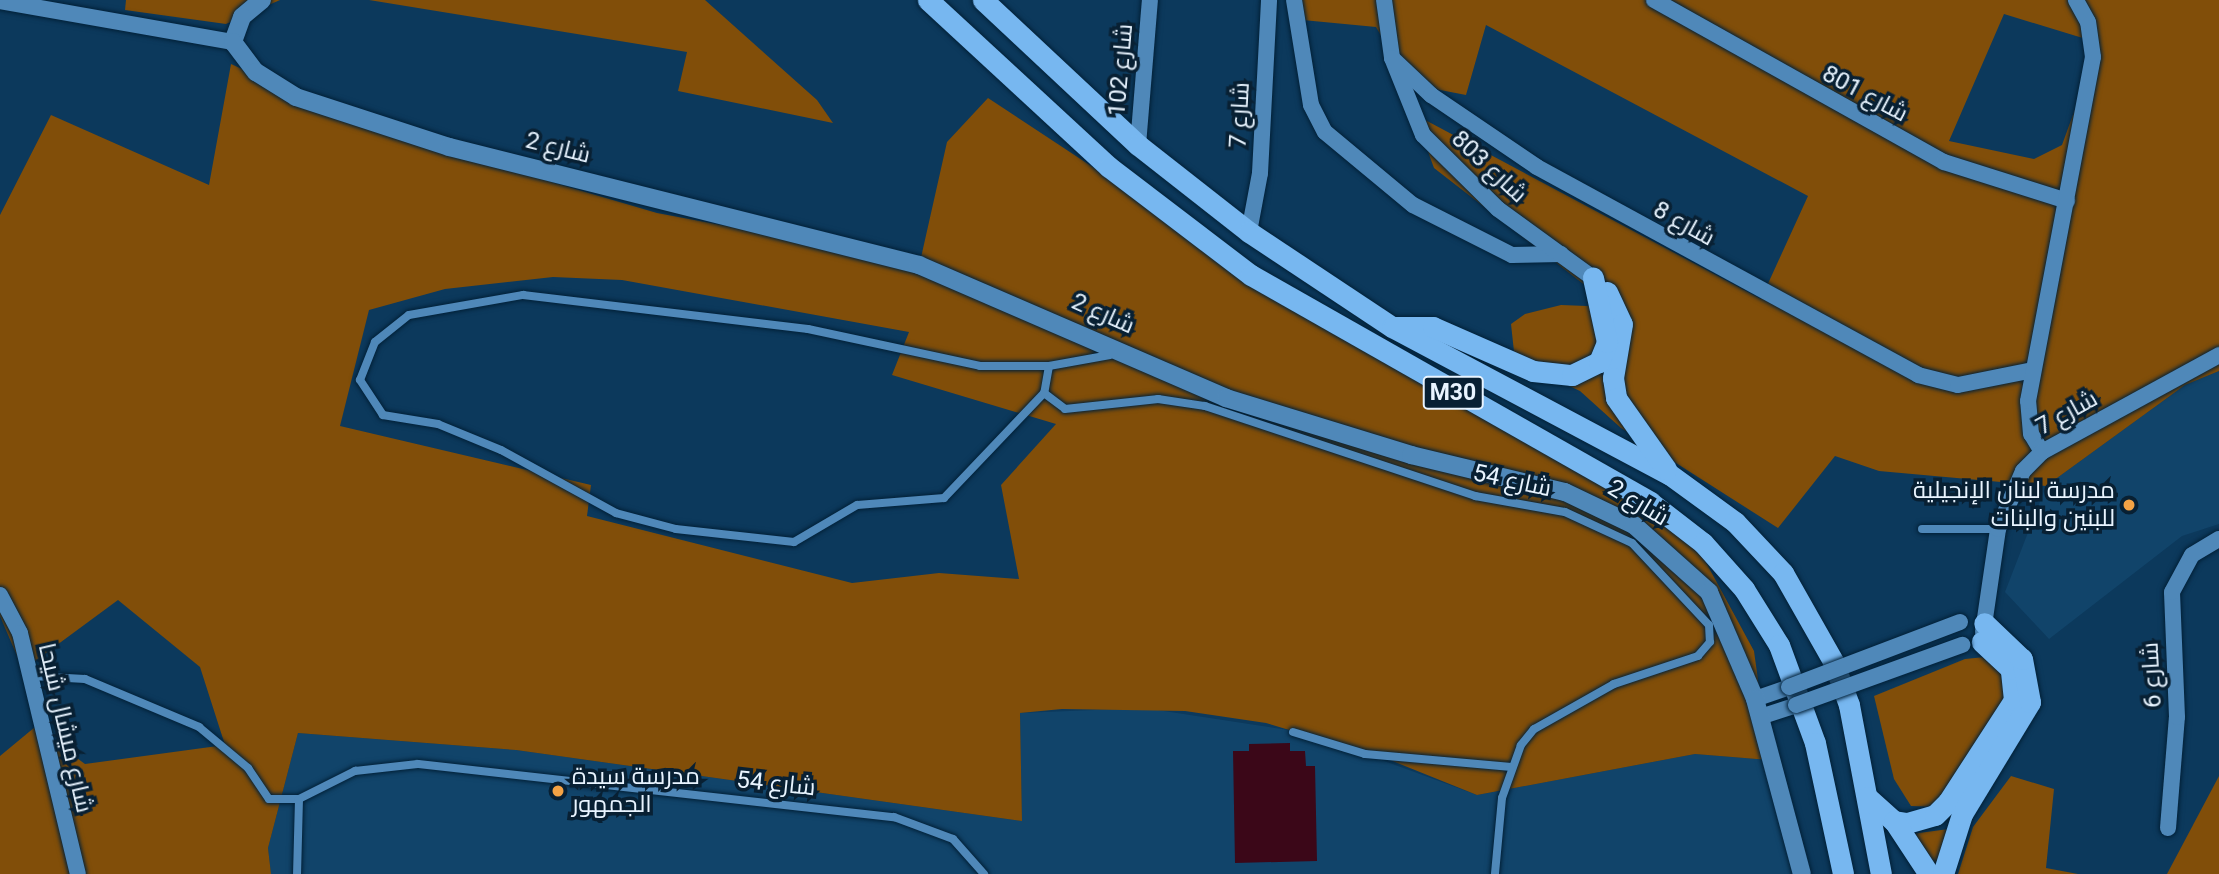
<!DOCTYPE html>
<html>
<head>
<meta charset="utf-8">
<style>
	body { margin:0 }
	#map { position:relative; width:2219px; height:874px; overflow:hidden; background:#0c395c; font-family:Roboto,Cairo,sans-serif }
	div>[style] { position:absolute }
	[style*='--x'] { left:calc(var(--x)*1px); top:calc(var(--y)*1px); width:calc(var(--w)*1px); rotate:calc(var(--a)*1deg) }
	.built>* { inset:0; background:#11446a }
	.green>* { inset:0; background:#814e09 }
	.water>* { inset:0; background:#3b0718 }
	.roads { filter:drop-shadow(0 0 2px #022037) drop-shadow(0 0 2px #022037) }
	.service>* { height:8px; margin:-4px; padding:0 4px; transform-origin:4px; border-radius:4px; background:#4f88b9 }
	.minor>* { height:16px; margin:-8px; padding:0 8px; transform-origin:8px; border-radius:8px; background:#4f88b9 }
	.tertiary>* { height:18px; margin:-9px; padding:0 9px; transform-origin:9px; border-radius:9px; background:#4f88b9 }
	.motorway>* { height:21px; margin:-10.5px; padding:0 10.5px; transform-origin:10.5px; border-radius:10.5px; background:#77b7f0 }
	.bridges { filter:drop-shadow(0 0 2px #022037) drop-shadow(0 0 2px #022037) }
	.minor-bridge>* { height:16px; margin:-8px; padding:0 8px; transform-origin:8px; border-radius:8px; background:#4f88b9 }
	.dots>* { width:19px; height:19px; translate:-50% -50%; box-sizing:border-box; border:4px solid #082033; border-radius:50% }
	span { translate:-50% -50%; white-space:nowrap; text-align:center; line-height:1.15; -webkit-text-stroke:7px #082033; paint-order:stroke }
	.shield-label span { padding:2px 5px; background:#082033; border:2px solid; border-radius:5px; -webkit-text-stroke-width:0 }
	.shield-label { font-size:23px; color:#e8f4ff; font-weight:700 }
	.street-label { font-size:24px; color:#e8f4ff }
	.poi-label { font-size:24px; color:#e8f4ff }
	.right { translate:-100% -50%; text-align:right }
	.left { translate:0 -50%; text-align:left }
</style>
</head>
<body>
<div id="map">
	<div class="built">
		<div style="clip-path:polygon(2219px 371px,2219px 524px,2182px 536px,2049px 639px,2005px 592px,2046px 486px,2185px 385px)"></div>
		<div style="clip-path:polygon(1144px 708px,1308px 733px,1477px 795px,1695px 754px,1769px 760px,1802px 874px,271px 874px,268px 848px,298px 733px,516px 750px,1022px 821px,1020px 713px)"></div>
	</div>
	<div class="green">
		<div style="clip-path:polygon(126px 0,280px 0,226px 24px,125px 10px)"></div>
		<div style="clip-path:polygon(369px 0,705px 0,817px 100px,833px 123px,678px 91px,687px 52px)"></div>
		<div style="clip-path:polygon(evenodd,1288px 0,2219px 0,2219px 371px,2185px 385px,2046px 486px,1879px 471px,1835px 456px,1778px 528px,1621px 428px,1580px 391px,1515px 361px,1511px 324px,1525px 314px,1561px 305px,1613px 307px,1434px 168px,1414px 114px,1761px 299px,1808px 196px,1486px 25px,1466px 95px,1409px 84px,1376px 27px,1292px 19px,1288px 0,2004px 14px,2099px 43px,2062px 145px,2034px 159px,1949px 141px,2004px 14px)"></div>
		<div style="clip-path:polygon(evenodd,231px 64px,381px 132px,657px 213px,920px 262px,947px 142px,988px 98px,1302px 305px,1598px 471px,1702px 555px,1754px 651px,1769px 760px,1695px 754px,1477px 795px,1390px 760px,1266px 723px,1185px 711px,1062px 709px,1020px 713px,1022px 821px,516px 750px,298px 733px,268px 848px,271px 874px,0 874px,0 756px,35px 727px,85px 764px,225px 745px,200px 667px,118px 600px,23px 670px,0 616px,0 215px,51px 115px,209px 185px,231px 64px,553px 277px,622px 280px,909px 332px,892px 375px,1056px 424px,1001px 485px,1019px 579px,939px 573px,852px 583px,587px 516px,591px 485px,340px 426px,369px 310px,445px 289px,553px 277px)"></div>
		<div style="clip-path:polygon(1985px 657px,1998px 663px,2010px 700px,1937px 807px,1911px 806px,1894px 779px,1874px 696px,1965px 659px)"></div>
		<div style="clip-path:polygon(2011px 776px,2054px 789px,2046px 868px,2078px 874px,1958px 874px,1973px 827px)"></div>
		<div style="clip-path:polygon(2219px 776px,2219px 874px,2167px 874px)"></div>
		<div style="clip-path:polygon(1949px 829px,1936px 870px,1911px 834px)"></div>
	</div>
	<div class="water">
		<div style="clip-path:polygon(1290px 743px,1290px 751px,1305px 751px,1306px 766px,1315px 766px,1317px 861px,1235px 863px,1233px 751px,1249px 751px,1249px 744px)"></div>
	</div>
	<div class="roads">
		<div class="service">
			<div style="--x:1110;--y:355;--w:62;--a:169.8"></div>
			<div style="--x:1049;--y:366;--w:27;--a:100"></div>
			<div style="--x:1044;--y:393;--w:26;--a:37"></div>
			<div style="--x:1065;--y:409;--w:94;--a:-6.1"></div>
			<div style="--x:1158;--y:399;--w:48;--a:8.5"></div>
			<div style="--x:1205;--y:406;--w:285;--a:18.4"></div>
			<div style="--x:1475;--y:496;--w:91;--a:10.1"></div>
			<div style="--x:1565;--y:512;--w:74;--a:24.8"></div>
			<div style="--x:1632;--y:543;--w:112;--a:46.8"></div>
			<div style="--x:1709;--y:625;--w:17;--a:87"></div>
			<div style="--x:1710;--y:642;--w:18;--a:131"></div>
			<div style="--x:1698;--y:656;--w:89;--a:161.6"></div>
			<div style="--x:1614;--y:684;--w:92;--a:150.6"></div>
			<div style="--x:1534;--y:729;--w:21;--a:129"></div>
			<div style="--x:1521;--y:745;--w:56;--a:109.7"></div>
			<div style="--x:1502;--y:798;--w:76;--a:95.3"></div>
			<div style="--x:1044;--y:393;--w:145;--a:133.6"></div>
			<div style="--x:944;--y:498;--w:87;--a:175.4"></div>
			<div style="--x:857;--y:505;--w:73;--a:149.6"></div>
			<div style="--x:794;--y:542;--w:119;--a:-173.7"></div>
			<div style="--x:676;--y:529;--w:62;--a:-165.1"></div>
			<div style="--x:616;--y:513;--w:131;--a:-151.3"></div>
			<div style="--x:501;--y:450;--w:68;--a:-157.6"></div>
			<div style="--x:438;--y:424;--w:56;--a:-170.7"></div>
			<div style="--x:383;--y:415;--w:42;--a:-123.3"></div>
			<div style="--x:360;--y:380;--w:41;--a:-68.5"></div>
			<div style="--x:375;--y:342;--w:43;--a:-38.5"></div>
			<div style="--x:409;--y:315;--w:116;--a:-10"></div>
			<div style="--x:523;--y:295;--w:287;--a:6.8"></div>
			<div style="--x:808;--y:329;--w:176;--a:12.1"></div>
			<div style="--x:980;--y:366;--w:69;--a:0"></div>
			<div style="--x:1922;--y:529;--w:76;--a:0"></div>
			<div style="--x:31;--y:676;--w:54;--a:3.2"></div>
			<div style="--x:85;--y:679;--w:124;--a:22.8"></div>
			<div style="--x:199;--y:727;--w:64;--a:39.9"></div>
			<div style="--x:248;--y:768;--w:37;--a:56"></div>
			<div style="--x:269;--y:799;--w:30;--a:0"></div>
			<div style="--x:299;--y:799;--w:75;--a:91.5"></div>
			<div style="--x:1293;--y:732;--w:75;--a:17"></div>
			<div style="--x:1365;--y:754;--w:147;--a:5.1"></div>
			<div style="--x:299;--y:799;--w:63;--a:-26.6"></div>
			<div style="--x:355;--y:771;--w:63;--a:-6.3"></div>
			<div style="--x:418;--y:764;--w:479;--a:6.4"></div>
			<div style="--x:894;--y:817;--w:63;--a:20.4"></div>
			<div style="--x:953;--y:839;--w:47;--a:48.5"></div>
		</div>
		<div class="minor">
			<div style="--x:1294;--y:0;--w:106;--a:80.8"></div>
			<div style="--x:1311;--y:105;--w:30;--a:63"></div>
			<div style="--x:1325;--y:132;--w:114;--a:39.7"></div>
			<div style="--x:1413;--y:205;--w:111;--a:26.8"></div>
			<div style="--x:1512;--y:255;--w:49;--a:-1.2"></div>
			<div style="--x:1384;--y:0;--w:59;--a:82.1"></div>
			<div style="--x:1392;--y:58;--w:83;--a:68.1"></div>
			<div style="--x:1423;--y:135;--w:105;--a:44.6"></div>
			<div style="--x:1498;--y:209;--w:117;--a:36"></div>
			<div style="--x:1654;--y:0;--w:332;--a:29.2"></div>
			<div style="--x:1944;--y:162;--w:129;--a:17.6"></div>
			<div style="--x:0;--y:1;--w:237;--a:10"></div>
			<div style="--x:1392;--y:58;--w:54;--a:43.5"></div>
			<div style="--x:1431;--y:95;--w:128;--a:34.2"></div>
			<div style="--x:1537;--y:167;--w:434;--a:28.6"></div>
			<div style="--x:1918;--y:375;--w:41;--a:14"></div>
			<div style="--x:1958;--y:385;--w:76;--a:-11.3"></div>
			<div style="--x:1138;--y:145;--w:145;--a:-85.3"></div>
			<div style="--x:1249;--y:232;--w:60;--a:-79.4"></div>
			<div style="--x:1260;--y:173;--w:173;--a:-87"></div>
			<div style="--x:2042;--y:452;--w:21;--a:-121"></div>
			<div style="--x:2031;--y:434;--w:33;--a:-95"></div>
			<div style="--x:2028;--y:401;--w:350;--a:-79.3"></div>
			<div style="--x:2093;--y:57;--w:35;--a:-98"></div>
			<div style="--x:2088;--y:22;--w:25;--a:-119"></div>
			<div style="--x:0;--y:595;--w:43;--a:62.2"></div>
			<div style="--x:20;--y:633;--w:248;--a:76.5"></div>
			<div style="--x:1983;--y:632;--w:104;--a:-81.7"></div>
			<div style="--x:1998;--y:529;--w:63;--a:-66.7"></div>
			<div style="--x:2023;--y:471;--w:27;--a:-45"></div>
			<div style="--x:2042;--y:452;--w:202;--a:-28.7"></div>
			<div style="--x:1755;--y:699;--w:36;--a:-19"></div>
			<div style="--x:1760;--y:717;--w:38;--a:-18"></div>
			<div style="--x:2168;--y:828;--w:111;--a:-85.4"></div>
			<div style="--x:2177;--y:717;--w:125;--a:-92.3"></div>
			<div style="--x:2172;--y:592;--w:42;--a:-61.6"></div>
			<div style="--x:2192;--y:555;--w:31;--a:-31"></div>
		</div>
		<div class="tertiary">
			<div style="--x:262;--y:0;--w:26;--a:140"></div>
			<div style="--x:242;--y:17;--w:27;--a:110"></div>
			<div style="--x:233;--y:42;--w:38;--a:53"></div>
			<div style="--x:256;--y:72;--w:47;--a:32"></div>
			<div style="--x:296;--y:97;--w:161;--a:18.1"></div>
			<div style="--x:449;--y:147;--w:485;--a:14.1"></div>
			<div style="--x:919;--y:265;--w:335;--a:23.4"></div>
			<div style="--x:1226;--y:398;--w:194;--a:17.1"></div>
			<div style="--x:1411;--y:455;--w:158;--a:13.5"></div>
			<div style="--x:1565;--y:492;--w:76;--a:25.6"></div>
			<div style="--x:1634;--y:525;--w:101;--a:41.8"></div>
			<div style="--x:1709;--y:592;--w:116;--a:66.7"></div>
			<div style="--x:1755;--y:699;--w:181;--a:75"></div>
		</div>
		<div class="motorway">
			<div style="--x:928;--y:0;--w:246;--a:42.7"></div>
			<div style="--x:1109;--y:167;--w:178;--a:37.3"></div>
			<div style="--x:1251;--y:275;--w:459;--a:29.6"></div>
			<div style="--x:1650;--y:502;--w:67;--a:37.7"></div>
			<div style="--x:1703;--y:543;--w:62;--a:48.3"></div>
			<div style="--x:1744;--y:589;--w:66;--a:58"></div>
			<div style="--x:1779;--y:645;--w:104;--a:69.8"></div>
			<div style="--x:1815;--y:743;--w:134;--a:77.9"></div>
			<div style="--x:983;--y:0;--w:212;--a:43.1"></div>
			<div style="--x:1138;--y:145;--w:141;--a:38.1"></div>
			<div style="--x:1249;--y:232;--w:172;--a:33.6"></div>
			<div style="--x:1392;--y:327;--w:314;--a:28"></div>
			<div style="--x:1669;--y:474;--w:82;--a:36"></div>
			<div style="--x:1735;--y:522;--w:70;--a:46.7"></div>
			<div style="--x:1783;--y:573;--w:101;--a:60.4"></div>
			<div style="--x:1833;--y:661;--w:47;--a:70"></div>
			<div style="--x:1849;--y:705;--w:172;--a:79.3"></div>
			<div style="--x:1607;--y:292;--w:35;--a:65"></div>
			<div style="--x:1622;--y:324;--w:55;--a:99.5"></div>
			<div style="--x:1613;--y:378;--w:20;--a:81"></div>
			<div style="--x:1616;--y:398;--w:87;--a:54.8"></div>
			<div style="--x:1394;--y:327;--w:39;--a:0"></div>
			<div style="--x:1433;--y:327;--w:109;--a:23.7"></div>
			<div style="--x:1533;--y:371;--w:39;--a:6"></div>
			<div style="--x:1572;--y:375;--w:30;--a:-26"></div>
			<div style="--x:1599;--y:362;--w:22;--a:-68"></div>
			<div style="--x:1607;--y:342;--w:66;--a:-102.3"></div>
			<div style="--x:1867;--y:797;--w:36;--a:42"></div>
			<div style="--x:1894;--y:821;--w:13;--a:9"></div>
			<div style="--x:1907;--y:823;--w:29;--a:-16"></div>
			<div style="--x:1935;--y:815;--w:18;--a:-45"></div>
			<div style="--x:1948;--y:802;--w:121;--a:-57.1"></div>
			<div style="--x:2014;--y:700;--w:31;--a:-96"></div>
			<div style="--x:2011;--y:669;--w:40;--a:-137"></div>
			<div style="--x:1894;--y:821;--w:64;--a:56.6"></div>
			<div style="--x:1943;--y:874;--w:63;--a:-72.4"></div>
			<div style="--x:1962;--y:814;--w:131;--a:-58.7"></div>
			<div style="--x:2030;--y:702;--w:44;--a:-100.5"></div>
			<div style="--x:2022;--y:659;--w:52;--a:-136.5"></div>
		</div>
	</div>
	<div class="bridges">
		<div class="minor-bridge">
			<div style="--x:1789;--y:687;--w:183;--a:-20.8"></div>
			<div style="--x:1796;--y:705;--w:177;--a:-19.9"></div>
		</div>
	</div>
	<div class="dots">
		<div style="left:2129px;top:505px;background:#f5a345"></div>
		<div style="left:558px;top:791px;background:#f5a345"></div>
	</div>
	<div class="shield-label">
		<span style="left:1453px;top:393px">M30</span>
	</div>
	<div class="street-label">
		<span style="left:1121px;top:70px;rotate:-85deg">شارع 102</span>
		<span style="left:1865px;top:94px;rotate:28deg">شارع 801</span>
		<span style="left:1240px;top:115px;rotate:-87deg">شارع 7</span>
		<span style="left:558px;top:148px;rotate:14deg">شارع 2</span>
		<span style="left:1489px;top:167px;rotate:43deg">شارع 803</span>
		<span style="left:1684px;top:224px;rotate:29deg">شارع 8</span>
		<span style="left:1103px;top:314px;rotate:24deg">شارع 2</span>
		<span style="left:2067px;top:413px;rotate:-29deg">شارع 7</span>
		<span style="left:1512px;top:481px;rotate:12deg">شارع 54</span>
		<span style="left:1638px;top:503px;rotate:31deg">شارع 2</span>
		<span style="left:2152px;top:675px;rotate:-93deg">شارع 6</span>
		<span style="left:65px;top:728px;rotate:77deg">شارع ميشال شيحا</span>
		<span style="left:776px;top:784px;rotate:6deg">شارع 54</span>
	</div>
	<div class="poi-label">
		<span class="right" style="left:2115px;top:505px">مدرسة لبنان الإنجيلية<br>للبنين والبنات</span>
		<span class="left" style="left:572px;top:791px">مدرسة سيدة<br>الجمهور</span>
	</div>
</div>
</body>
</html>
